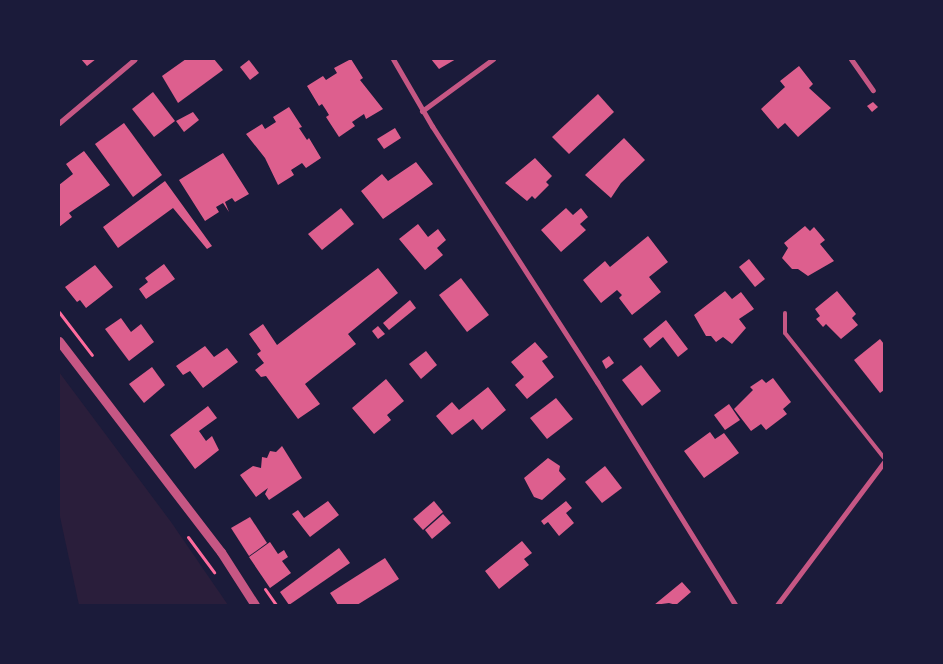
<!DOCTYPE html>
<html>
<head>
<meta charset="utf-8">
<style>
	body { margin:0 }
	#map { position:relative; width:943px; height:664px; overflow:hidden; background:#1b1b3a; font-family:Roboto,sans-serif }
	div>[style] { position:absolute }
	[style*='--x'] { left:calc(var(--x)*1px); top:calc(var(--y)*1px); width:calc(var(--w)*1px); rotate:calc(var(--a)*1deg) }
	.green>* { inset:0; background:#2a1e3b }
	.building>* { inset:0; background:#dd5f8e }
	.path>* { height:3px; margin:-1.5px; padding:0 1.5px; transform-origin:1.5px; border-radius:1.5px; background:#ff6b9d }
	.service>* { height:4px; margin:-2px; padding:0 2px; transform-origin:2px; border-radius:2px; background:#c65784 }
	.minor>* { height:5px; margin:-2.5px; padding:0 2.5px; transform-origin:2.5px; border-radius:2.5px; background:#c65784 }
	.tertiary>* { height:9px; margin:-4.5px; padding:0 4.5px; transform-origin:4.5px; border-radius:4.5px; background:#c65784 }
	span { translate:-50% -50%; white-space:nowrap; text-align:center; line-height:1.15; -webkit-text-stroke:4px #1b1b3a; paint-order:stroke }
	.frame { position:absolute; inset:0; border:60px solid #1b1b3a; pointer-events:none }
</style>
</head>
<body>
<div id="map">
	<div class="green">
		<div style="clip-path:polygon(59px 372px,171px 522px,228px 605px,79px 605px,59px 512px)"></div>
	</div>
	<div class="building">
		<div style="clip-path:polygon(81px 59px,96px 59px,87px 66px)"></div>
		<div style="clip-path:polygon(186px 59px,214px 59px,223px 70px,178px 103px,162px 76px)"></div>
		<div style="clip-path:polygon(351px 59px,363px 78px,360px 80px,383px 109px,366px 119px,364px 114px,352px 122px,355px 126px,339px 137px,326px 117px,329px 115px,326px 110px,322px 104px,319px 106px,307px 86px,323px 76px,326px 80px,337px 73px,334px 68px)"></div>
		<div style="clip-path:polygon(431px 59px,456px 59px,439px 69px)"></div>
		<div style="clip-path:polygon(249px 60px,259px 73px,250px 80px,240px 67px)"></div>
		<div style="clip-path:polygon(799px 66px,813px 84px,809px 88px,831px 108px,798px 137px,785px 123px,778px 129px,761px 109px,785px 87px,780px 81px)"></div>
		<div style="clip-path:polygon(153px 92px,175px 121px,154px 137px,132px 109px)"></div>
		<div style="clip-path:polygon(598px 94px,614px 112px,569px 154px,552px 137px)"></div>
		<div style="clip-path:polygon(873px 102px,878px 107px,872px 112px,867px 106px)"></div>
		<div style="clip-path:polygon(289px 107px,302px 127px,299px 128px,307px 140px,309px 138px,321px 158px,306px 168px,302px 163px,291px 170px,294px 175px,278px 185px,265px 158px,246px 134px,262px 124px,265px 129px,276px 122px,273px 117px)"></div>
		<div style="clip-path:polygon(193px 112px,199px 120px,184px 132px,176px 121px)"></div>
		<div style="clip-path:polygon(124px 123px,162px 175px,133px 197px,95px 144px)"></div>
		<div style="clip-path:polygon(395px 128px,401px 138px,384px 149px,377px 139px)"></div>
		<div style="clip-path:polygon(624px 138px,645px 160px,621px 183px,611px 198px,585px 175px)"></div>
		<div style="clip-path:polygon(84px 151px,110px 185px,69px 213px,72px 217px,59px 227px,59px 185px,73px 174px,66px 164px)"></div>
		<div style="clip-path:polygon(223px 153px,249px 194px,235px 202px,232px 198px,225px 202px,229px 212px,223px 203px,216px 207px,219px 212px,205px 221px,179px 180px)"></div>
		<div style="clip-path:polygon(535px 158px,552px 176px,546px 182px,549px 185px,535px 199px,532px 196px,527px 201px,505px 183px)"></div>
		<div style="clip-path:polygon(416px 162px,433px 184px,383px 219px,361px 191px,382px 174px,388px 181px)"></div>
		<div style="clip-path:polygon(165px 181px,212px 246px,207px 249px,173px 208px,118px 248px,103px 227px)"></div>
		<div style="clip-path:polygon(341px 208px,354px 224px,322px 250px,308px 234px)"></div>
		<div style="clip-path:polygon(566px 208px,573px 215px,581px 208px,588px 217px,580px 224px,586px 230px,561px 252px,541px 230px)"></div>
		<div style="clip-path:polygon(418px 224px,428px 237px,438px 229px,446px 240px,437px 248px,443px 255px,425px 270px,399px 239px)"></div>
		<div style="clip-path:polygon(805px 226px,810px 231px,814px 227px,825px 240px,820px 244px,834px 261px,808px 276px,798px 269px,792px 269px,782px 258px,788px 248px,784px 243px)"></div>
		<div style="clip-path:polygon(648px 236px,668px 262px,649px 277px,661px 292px,632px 315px,619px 298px,622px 295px,617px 290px,601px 303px,583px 280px,605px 261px,610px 267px)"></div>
		<div style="clip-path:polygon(749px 259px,765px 279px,755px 287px,739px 267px)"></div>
		<div style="clip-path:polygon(164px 264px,175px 279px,146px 299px,139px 289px,148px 282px,145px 278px)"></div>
		<div style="clip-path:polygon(95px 265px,113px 287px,86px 308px,80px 300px,77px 302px,65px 287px)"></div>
		<div style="clip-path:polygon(378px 268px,398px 293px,348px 334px,356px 344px,305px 384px,320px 404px,298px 419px,266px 376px,261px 377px,255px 370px,264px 363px,257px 354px,261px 351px,249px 334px,263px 324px,277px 345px)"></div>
		<div style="clip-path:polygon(461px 278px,489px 315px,467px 332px,439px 295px)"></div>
		<div style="clip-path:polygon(725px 291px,732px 299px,741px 292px,754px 309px,739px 319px,746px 328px,732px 344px,723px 337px,716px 342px,711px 336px,706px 336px,694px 315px)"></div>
		<div style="clip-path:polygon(837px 291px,856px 314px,852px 318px,858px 325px,841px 339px,826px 324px,823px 327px,816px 319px,820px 316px,815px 309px)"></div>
		<div style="clip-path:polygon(410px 300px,416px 308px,389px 330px,383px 323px)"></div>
		<div style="clip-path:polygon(121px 318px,131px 332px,141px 324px,154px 342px,129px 361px,105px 329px)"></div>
		<div style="clip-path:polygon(666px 320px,688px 349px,678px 357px,663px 337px,650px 348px,643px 339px)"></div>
		<div style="clip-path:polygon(378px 326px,385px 334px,378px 339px,372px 331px)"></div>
		<div style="clip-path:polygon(880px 339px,884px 344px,884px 390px,880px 393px,854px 360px)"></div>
		<div style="clip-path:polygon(535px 342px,548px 357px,542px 361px,554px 377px,527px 399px,515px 385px,524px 377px,511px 362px)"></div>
		<div style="clip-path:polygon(205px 346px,214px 357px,227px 348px,238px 362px,203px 388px,190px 371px,183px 375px,176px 366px)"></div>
		<div style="clip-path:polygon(426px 351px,437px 365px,421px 379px,409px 364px)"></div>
		<div style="clip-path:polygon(609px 356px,614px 363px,606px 369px,602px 361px)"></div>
		<div style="clip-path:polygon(641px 365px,661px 391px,642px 406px,622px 380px)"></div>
		<div style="clip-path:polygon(152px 367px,165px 385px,144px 403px,129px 384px)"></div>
		<div style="clip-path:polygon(773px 378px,791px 402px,783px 409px,787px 414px,766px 430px,761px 424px,751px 431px,734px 409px,753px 390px,750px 387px,762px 379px,766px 383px)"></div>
		<div style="clip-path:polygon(386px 379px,404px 401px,387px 415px,391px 420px,374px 434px,352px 408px)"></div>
		<div style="clip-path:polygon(488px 387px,506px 410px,482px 430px,473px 419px,452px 435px,436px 416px,452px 402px,459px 410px)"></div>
		<div style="clip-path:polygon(556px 398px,573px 419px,547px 439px,530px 418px)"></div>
		<div style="clip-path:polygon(729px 404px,740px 420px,725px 430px,714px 415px)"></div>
		<div style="clip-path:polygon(208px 406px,217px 418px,199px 431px,206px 441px,212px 436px,219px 450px,195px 469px,170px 435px)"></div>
		<div style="clip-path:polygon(710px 432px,715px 439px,724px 433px,739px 453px,704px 478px,684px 451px)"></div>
		<div style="clip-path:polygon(282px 446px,302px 478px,269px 500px,265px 494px,268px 488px,256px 497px,240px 475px,253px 466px,261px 468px,262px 457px,267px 458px,270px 451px,276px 452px)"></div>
		<div style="clip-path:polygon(548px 458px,560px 466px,559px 471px,566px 479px,542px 500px,534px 497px,524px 478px)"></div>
		<div style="clip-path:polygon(605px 466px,622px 488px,602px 503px,585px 482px)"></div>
		<div style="clip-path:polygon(328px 501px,339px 515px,310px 537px,292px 514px,298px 510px,304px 518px)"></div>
		<div style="clip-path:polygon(434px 501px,443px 512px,423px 530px,413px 519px)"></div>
		<div style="clip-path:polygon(566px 501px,572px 508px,566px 513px,574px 523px,559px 536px,548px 522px,544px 525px,541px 521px)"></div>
		<div style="clip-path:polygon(443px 514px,451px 523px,432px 539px,425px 530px)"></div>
		<div style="clip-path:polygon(250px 517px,267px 543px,249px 556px,231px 528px)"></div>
		<div style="clip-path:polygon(522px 541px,532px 553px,524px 559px,529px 565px,499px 589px,485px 571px)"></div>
		<div style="clip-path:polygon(270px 542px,278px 554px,284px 550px,288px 557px,282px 561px,291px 573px,270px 588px,249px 557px)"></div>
		<div style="clip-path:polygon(339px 548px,350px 563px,289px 605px,280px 592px)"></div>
		<div style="clip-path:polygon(385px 558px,399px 579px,357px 605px,338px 605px,330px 593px)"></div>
		<div style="clip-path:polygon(682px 582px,691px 592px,676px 605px,669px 603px,654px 605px)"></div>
	</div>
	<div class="path">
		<div style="--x:59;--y:312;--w:54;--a:52.5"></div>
		<div style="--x:188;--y:537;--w:44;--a:53.4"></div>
		<div style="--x:265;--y:589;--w:19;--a:55"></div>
	</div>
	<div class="service">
		<div style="--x:785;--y:313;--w:20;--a:90"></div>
		<div style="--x:785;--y:333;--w:159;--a:51.6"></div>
	</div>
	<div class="minor">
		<div style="--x:393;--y:59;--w:78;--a:59.8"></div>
		<div style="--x:432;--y:126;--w:305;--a:57.2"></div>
		<div style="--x:597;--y:382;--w:262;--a:58.2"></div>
		<div style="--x:851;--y:59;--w:38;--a:55"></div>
		<div style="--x:422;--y:111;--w:88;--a:-36.2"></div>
		<div style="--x:59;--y:123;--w:99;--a:-40.1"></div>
		<div style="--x:777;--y:605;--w:179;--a:-53.2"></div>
	</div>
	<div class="tertiary">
		<div style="--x:59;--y:341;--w:266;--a:52.5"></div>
		<div style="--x:221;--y:552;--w:63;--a:57.3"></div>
	</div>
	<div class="frame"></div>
</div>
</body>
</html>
